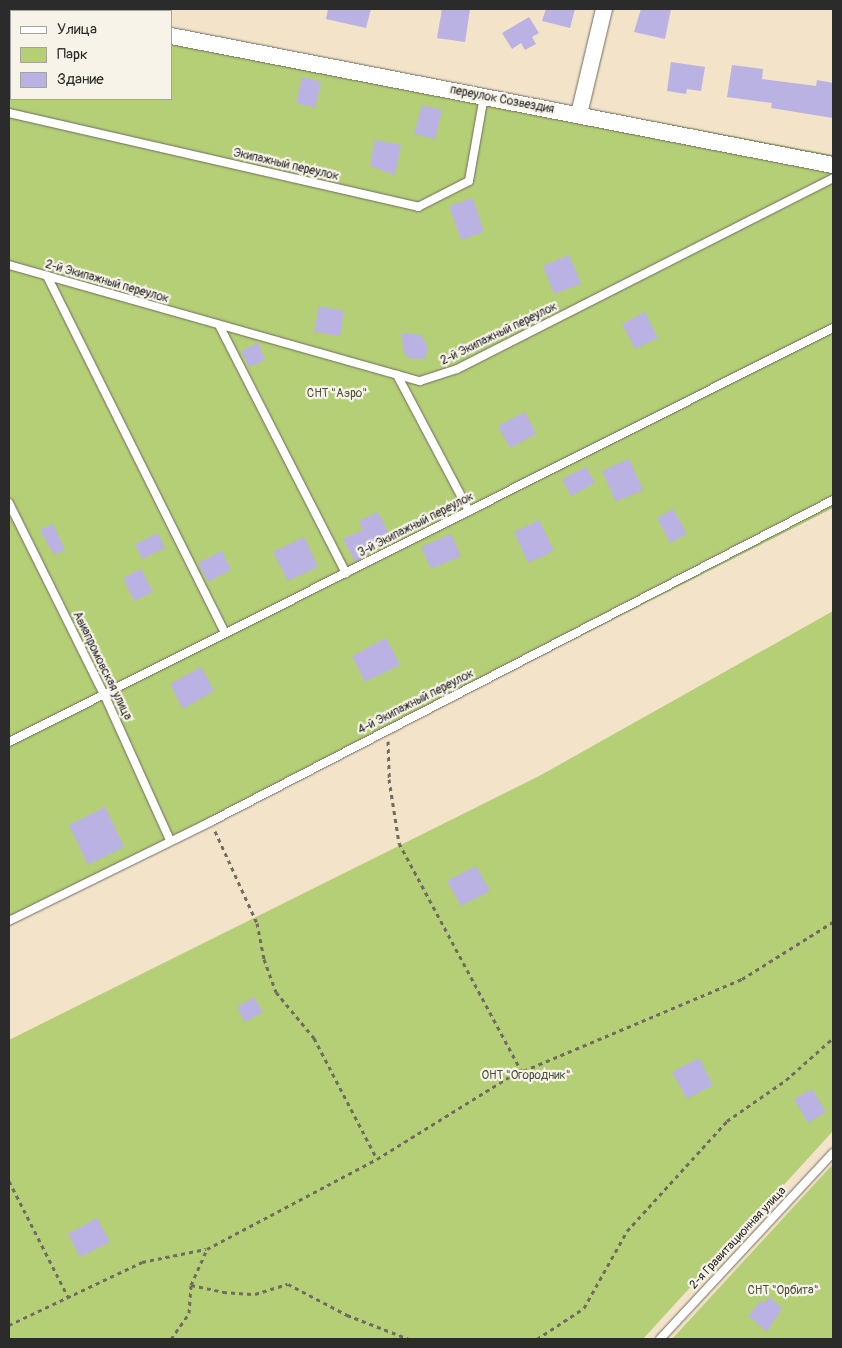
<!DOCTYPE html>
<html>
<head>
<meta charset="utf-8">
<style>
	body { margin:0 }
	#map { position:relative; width:842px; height:1348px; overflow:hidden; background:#f2e3c9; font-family:Pangolin,sans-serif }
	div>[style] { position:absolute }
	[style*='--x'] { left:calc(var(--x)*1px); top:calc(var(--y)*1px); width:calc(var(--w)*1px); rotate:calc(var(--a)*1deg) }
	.green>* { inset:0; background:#b4cf75 }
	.building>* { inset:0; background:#bab2e3 }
	.path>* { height:3px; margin-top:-1.5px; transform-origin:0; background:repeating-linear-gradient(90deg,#716b62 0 4px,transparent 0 8px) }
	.roads { filter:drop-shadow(0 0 1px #716b62) drop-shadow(0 0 1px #716b62) }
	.lane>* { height:8px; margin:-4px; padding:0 4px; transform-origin:4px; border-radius:4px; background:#fff }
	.street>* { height:16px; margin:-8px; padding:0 8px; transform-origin:8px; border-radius:8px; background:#fff }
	span { translate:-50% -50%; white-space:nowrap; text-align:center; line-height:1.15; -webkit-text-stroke:4.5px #f7f3e8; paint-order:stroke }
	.street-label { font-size:12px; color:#2b2b2b }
	.park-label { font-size:12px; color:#4d543e }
	.frame { position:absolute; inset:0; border:10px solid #2b2b2b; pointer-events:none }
	.legend { position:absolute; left:10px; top:10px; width:162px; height:90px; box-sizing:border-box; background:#f7f3e8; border:1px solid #a5a39c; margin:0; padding:6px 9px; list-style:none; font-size:15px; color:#2b2b2b }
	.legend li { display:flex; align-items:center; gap:10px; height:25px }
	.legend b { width:25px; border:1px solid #a5a39c }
</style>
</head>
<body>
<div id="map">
	<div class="green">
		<div style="clip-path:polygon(9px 9px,66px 11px,11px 11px,11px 99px,171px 99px,171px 31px,833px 155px,833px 508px,9px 926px)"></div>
		<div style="clip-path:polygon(833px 611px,833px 1131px,643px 1339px,9px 1339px,9px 1040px,541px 775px)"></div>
		<div style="clip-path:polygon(833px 1164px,833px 1339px,672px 1339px)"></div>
	</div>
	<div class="building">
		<div style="clip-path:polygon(328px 9px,371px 9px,366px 28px,326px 19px)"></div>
		<div style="clip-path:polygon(442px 9px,470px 9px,465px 42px,437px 38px)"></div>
		<div style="clip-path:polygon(546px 9px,575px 9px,570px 28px,542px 21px)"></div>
		<div style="clip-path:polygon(641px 9px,671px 9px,665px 39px,634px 32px)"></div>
		<div style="clip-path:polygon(529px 17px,539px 33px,532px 37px,536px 44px,525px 50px,521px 43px,512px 49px,502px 33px)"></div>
		<div style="clip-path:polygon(671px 62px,705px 67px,701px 91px,687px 89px,686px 94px,667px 91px)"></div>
		<div style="clip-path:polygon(732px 65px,763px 69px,762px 79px,816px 86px,817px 80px,833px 83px,833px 118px,771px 108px,772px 103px,727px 97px)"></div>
		<div style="clip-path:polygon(302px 77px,321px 82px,315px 108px,296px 103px)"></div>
		<div style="clip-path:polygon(422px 105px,442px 110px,435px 139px,414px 134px)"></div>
		<div style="clip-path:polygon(375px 140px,401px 145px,395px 175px,370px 166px)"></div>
		<div style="clip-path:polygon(473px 198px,484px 232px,461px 240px,449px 206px)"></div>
		<div style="clip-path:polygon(569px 255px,581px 284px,554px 294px,543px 266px)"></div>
		<div style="clip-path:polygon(319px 306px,344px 311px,340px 336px,314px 332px)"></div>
		<div style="clip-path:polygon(645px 312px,658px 338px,635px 349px,622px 324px)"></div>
		<div style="clip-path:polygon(402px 333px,421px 335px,428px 347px,425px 359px,408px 358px,403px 350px)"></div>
		<div style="clip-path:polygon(258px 343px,265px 360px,249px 367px,241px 351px)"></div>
		<div style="clip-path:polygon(525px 412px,536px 434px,510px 448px,498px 426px)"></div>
		<div style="clip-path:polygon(629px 459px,643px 490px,616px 502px,602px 471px)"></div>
		<div style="clip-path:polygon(586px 467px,595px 483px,571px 496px,562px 479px)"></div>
		<div style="clip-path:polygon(673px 509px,687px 534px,670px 543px,657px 518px)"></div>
		<div style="clip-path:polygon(378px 512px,391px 538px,355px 562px,343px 539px,363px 530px,359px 521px)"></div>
		<div style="clip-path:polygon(539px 520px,554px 551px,528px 563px,514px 532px)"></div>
		<div style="clip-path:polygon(53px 524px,65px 550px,54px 555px,40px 530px)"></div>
		<div style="clip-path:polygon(158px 533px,165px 548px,142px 559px,135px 544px)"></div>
		<div style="clip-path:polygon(451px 534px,461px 556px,431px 569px,421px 547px)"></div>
		<div style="clip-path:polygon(304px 537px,318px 567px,288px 581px,273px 552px)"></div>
		<div style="clip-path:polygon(222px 551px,231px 570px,208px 582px,198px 563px)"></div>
		<div style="clip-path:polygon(141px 569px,153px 592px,134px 601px,123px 578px)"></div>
		<div style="clip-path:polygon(386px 638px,400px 665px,365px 682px,352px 656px)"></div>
		<div style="clip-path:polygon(201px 667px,214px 691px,183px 709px,170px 684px)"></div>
		<div style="clip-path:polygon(105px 807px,124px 847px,88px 865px,69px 825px)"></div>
		<div style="clip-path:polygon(476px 866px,490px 891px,461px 906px,447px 881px)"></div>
		<div style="clip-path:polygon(254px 997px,263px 1012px,245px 1022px,237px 1007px)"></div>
		<div style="clip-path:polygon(699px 1058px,713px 1085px,687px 1099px,672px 1072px)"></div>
		<div style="clip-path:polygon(812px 1089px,826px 1112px,808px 1123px,794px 1099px)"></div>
		<div style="clip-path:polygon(97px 1218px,110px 1242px,80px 1257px,68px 1234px)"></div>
		<div style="clip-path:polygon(769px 1297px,782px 1308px,767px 1332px,748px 1316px,761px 1301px,764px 1303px)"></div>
	</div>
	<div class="path">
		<div style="--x:388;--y:741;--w:38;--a:88"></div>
		<div style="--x:389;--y:779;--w:65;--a:81.1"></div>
		<div style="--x:399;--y:843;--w:260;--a:61.8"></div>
		<div style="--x:215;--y:831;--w:101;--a:65.5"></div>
		<div style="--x:257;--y:923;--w:37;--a:79"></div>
		<div style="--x:264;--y:959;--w:35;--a:70"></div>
		<div style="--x:276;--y:992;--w:60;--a:50.4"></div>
		<div style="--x:314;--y:1038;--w:136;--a:62.5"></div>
		<div style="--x:9;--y:1181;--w:130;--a:63"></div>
		<div style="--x:191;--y:1285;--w:33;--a:12"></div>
		<div style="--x:223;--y:1292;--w:32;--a:4"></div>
		<div style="--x:255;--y:1294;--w:34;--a:-17"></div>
		<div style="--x:288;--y:1284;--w:67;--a:27.7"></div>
		<div style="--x:347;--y:1315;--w:66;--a:21.2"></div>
		<div style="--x:9;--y:1325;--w:147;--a:-25.3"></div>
		<div style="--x:142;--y:1262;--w:65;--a:-11.5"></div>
		<div style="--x:171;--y:1339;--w:32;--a:-55"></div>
		<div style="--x:189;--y:1313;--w:28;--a:-86"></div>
		<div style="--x:191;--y:1285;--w:39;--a:-66"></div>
		<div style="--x:207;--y:1249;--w:192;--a:-27.9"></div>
		<div style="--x:377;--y:1159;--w:155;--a:-31.8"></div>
		<div style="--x:509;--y:1077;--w:253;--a:-22.8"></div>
		<div style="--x:742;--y:979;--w:107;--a:-32.1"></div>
		<div style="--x:537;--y:1339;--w:56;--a:-33.4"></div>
		<div style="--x:584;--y:1308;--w:88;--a:-60.8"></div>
		<div style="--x:627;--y:1231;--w:149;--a:-47.7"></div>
		<div style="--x:727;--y:1121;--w:72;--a:-34.8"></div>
		<div style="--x:786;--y:1080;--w:63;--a:-41.8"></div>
	</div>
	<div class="roads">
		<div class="lane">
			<div style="--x:9;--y:113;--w:420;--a:12.9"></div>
			<div style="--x:418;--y:207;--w:57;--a:-27"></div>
			<div style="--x:469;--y:181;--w:86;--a:-80"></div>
			<div style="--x:9;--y:265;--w:427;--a:15.8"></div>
			<div style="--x:420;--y:381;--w:39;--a:-18"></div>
			<div style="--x:457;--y:369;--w:422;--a:-26.9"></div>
			<div style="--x:47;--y:276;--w:399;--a:63.5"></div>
			<div style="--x:219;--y:325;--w:279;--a:62.9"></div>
			<div style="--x:397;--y:375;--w:154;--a:62.1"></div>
			<div style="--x:9;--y:503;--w:213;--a:63.6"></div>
			<div style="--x:104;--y:694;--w:160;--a:65.7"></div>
			<div style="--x:9;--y:742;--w:922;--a:-26.68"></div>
			<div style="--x:9;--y:921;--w:224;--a:-26.2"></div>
			<div style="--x:210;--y:822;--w:701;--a:-27.33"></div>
			<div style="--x:660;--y:1339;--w:254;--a:-47.1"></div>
		</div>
		<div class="street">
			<div style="--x:9;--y:16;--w:2;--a:0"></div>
			<div style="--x:171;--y:36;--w:674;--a:11.03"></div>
			<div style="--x:579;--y:114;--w:108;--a:-76.6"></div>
		</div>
	</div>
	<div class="street-label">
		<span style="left:502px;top:100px;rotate:11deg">переулок Созвездия</span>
		<span style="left:286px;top:165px;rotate:13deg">Экипажный переулок</span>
		<span style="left:107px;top:282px;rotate:16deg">2-й Экипажный переулок</span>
		<span style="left:499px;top:334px;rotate:-26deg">2-й Экипажный переулок</span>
		<span style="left:416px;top:525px;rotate:-27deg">3-й Экипажный переулок</span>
		<span style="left:102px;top:666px;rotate:64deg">Авиапромовская улица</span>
		<span style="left:416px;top:702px;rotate:-27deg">4-й Экипажный переулок</span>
		<span style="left:738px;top:1238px;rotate:-47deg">2-я Гравитационная улица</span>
	</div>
	<div class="park-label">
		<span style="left:337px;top:394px">СНТ "Аэро"</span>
		<span style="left:526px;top:1076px">ОНТ "Огородник"</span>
		<span style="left:783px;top:1291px">СНТ "Орбита"</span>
	</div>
	<div class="frame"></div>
	<ul class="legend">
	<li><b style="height:6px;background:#fff"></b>Улица</li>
	<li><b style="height:14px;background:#b4cf75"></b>Парк</li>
	<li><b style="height:14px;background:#bab2e3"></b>Здание</li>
	</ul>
</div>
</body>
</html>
